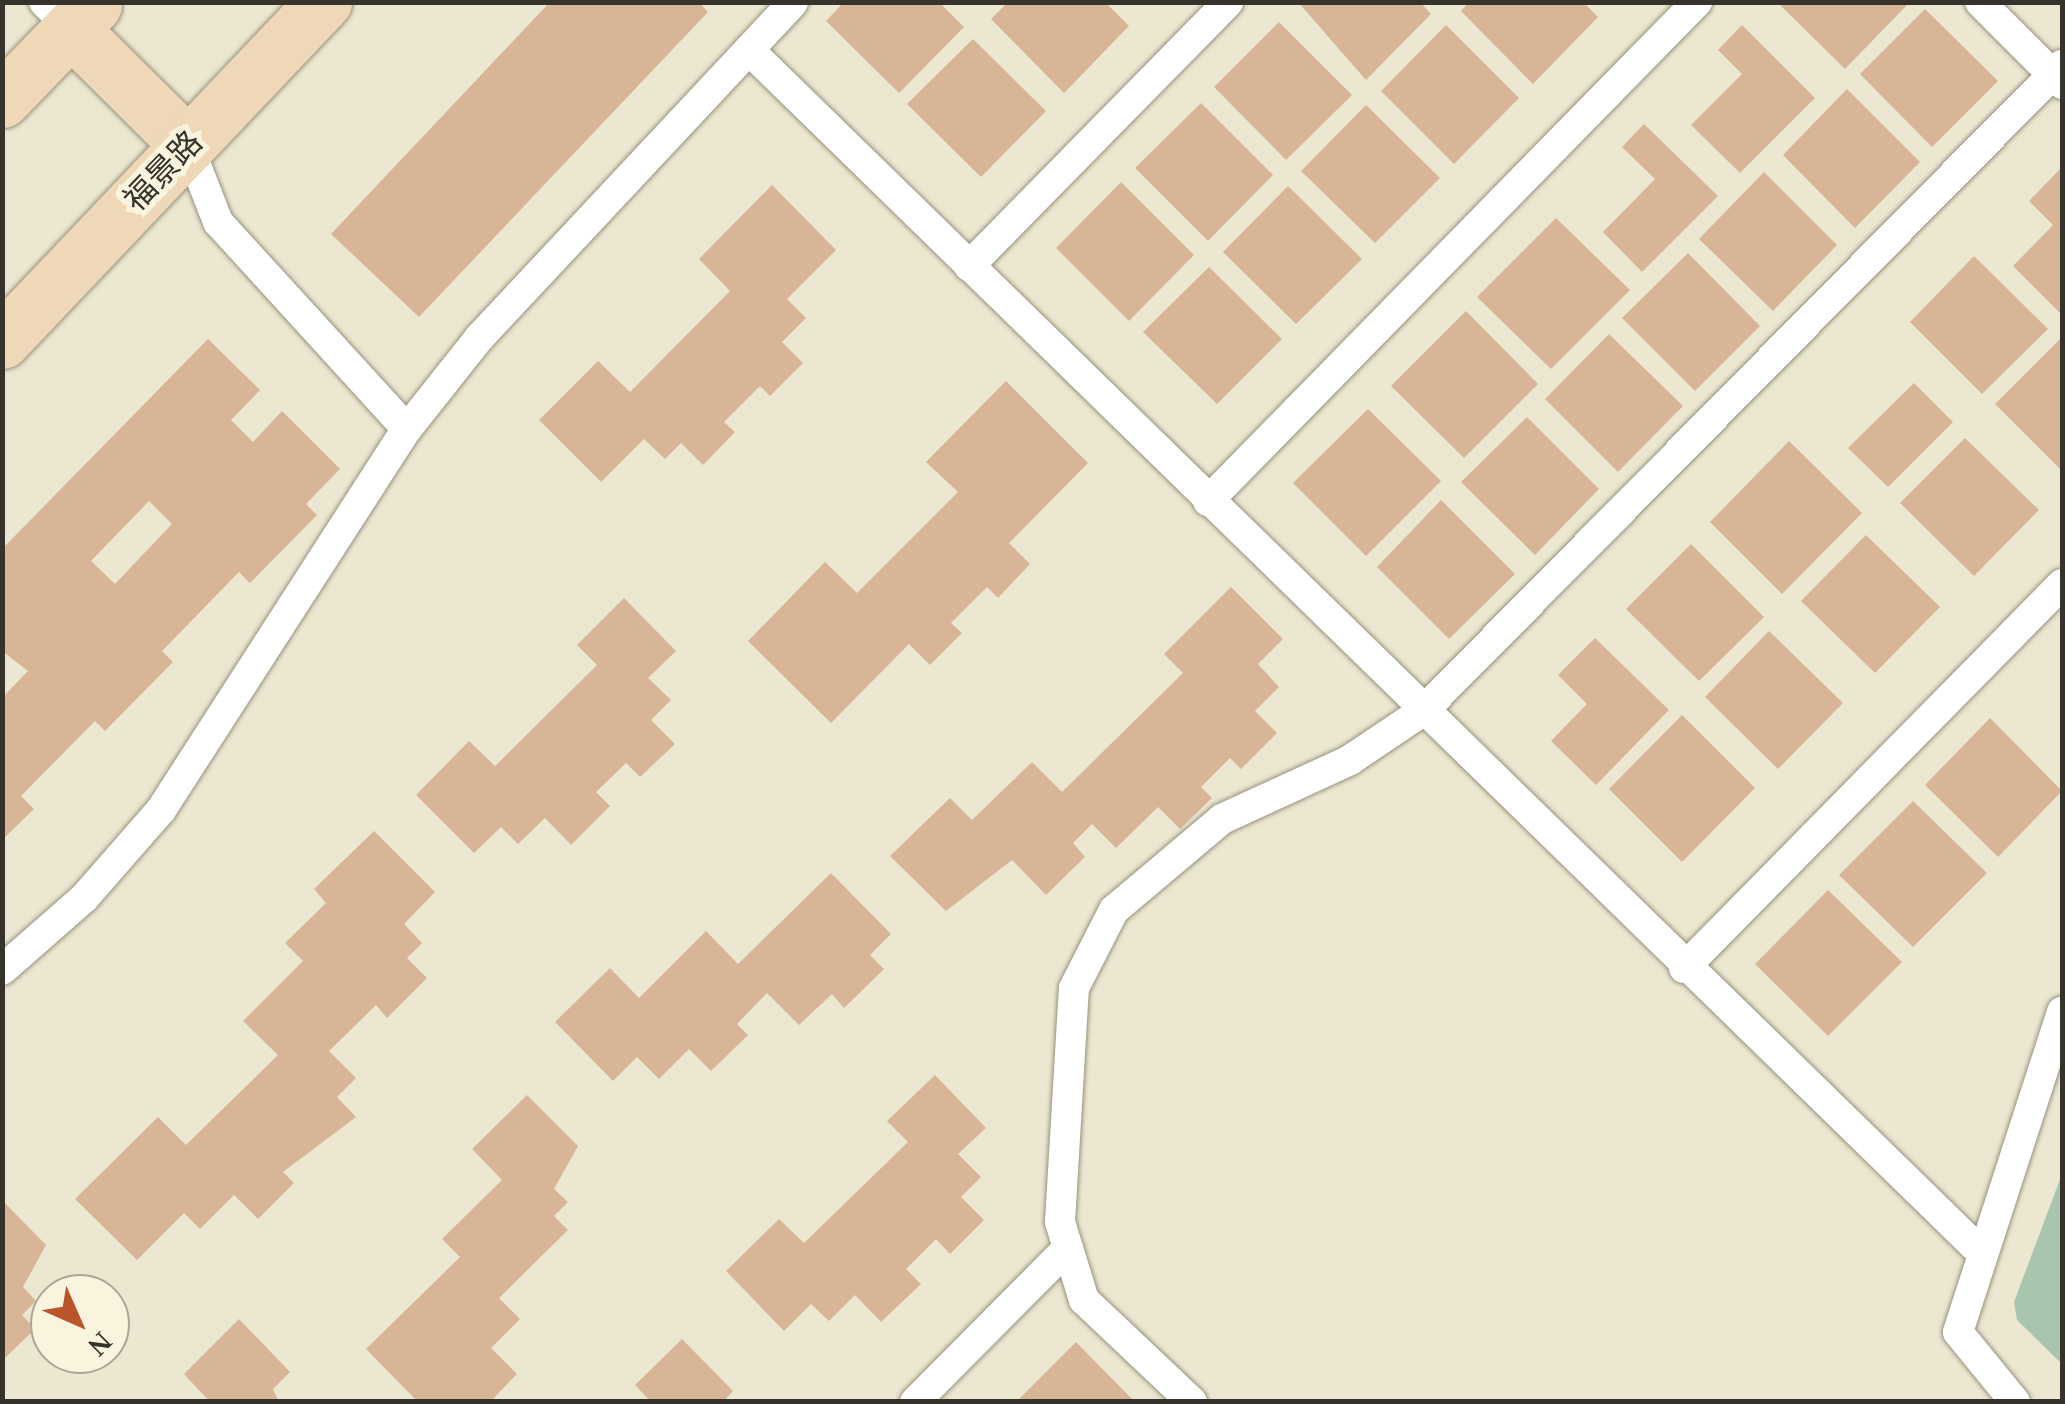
<!DOCTYPE html>
<html>
<head>
<meta charset="utf-8">
<style>
	body { margin:0 }
	#map { position:relative; width:2065px; height:1404px; overflow:hidden; background:#ece7d1; font-family:"Times New Roman","Noto Sans SC",serif }
	div>[style] { position:absolute }
	[style*='--x'] { left:calc(var(--x)*1px); top:calc(var(--y)*1px); width:calc(var(--w)*1px); rotate:calc(var(--a)*1deg) }
	.green>* { inset:0; background:#aac5ae }
	.building>* { inset:0; background:#d9b597 }
	.roads { filter:drop-shadow(0 0 2px #97927e) drop-shadow(0 0 2px #97927e) }
	.service>* { height:30px; margin:-15px; padding:0 15px; transform-origin:15px; border-radius:15px; background:#fff }
	.secondary>* { height:55px; margin:-27.5px; padding:0 27.5px; transform-origin:27.5px; border-radius:27.5px; background:#eed8b7 }
	span { translate:-50% -50%; white-space:nowrap; text-align:center; line-height:1.15; -webkit-text-stroke:10px #f9f4de; paint-order:stroke }
	.street-label { font-size:32px; color:#35332b }
	.frame { position:absolute; inset:0; border:5px solid #35332b; pointer-events:none }
	.north { position:absolute; left:30px; top:1274px; width:100px; height:100px; box-sizing:border-box; background:#f9f4de; border:2px solid #aba796; border-radius:50%; rotate:135deg; font-size:28px; font-weight:700; line-height:40px; text-align:center; color:#35332b }
	.north::after { content:''; display:block; margin:auto; width:35px; height:45px; background:#bb542b; clip-path:polygon(50% 0,100% 100%,50% 72%,0 100%) }
</style>
</head>
<body>
<div id="map">
	<div class="green">
		<div style="clip-path:polygon(2062px 1174px,2062px 1364px,2017px 1320px,2014px 1302px)"></div>
	</div>
	<div class="building">
		<div style="clip-path:polygon(550px 2px,699px 2px,708px 12px,419px 317px,331px 234px)"></div>
		<div style="clip-path:polygon(844px 2px,939px 2px,964px 27px,899px 93px,826px 21px)"></div>
		<div style="clip-path:polygon(1008px 2px,1105px 2px,1129px 26px,1064px 93px,991px 19px)"></div>
		<div style="clip-path:polygon(1298px 2px,1420px 2px,1431px 14px,1366px 80px)"></div>
		<div style="clip-path:polygon(1469px 2px,1583px 2px,1598px 17px,1533px 84px,1461px 11px)"></div>
		<div style="clip-path:polygon(1777px 2px,1910px 2px,1845px 69px)"></div>
		<div style="clip-path:polygon(1925px 9px,1998px 81px,1932px 147px,1860px 74px)"></div>
		<div style="clip-path:polygon(1279px 22px,1352px 95px,1286px 160px,1214px 87px)"></div>
		<div style="clip-path:polygon(1446px 25px,1519px 98px,1454px 164px,1381px 91px)"></div>
		<div style="clip-path:polygon(1742px 25px,1815px 98px,1740px 173px,1691px 125px,1742px 74px,1718px 50px)"></div>
		<div style="clip-path:polygon(973px 39px,1046px 111px,981px 177px,907px 104px)"></div>
		<div style="clip-path:polygon(1847px 89px,1920px 162px,1855px 228px,1783px 155px)"></div>
		<div style="clip-path:polygon(1201px 103px,1273px 175px,1208px 241px,1135px 168px)"></div>
		<div style="clip-path:polygon(1366px 105px,1440px 178px,1375px 243px,1301px 171px)"></div>
		<div style="clip-path:polygon(1644px 124px,1718px 196px,1642px 272px,1603px 232px,1655px 179px,1622px 147px)"></div>
		<div style="clip-path:polygon(2062px 167px,2062px 315px,2013px 266px,2053px 225px,2029px 201px)"></div>
		<div style="clip-path:polygon(1764px 172px,1837px 245px,1773px 311px,1699px 239px)"></div>
		<div style="clip-path:polygon(1121px 182px,1194px 255px,1129px 321px,1056px 248px)"></div>
		<div style="clip-path:polygon(772px 185px,836px 250px,787px 299px,806px 318px,782px 342px,803px 363px,770px 396px,760px 386px,724px 422px,735px 432px,703px 465px,681px 443px,665px 459px,644px 439px,601px 482px,539px 420px,598px 361px,630px 392px,730px 291px,699px 259px)"></div>
		<div style="clip-path:polygon(1288px 186px,1362px 259px,1296px 324px,1223px 252px)"></div>
		<div style="clip-path:polygon(1556px 218px,1630px 290px,1551px 369px,1477px 297px)"></div>
		<div style="clip-path:polygon(1688px 253px,1760px 326px,1695px 391px,1622px 318px)"></div>
		<div style="clip-path:polygon(1974px 256px,2048px 329px,1982px 394px,1910px 322px)"></div>
		<div style="clip-path:polygon(1209px 267px,1282px 339px,1217px 404px,1143px 332px)"></div>
		<div style="clip-path:polygon(1466px 311px,1538px 384px,1464px 458px,1391px 386px)"></div>
		<div style="clip-path:polygon(1609px 334px,1683px 406px,1618px 472px,1545px 399px)"></div>
		<div style="clip-path:polygon(2062px 337px,2062px 471px,1995px 404px)"></div>
		<div style="clip-path:polygon(evenodd,208px 339px,260px 390px,231px 420px,253px 442px,282px 411px,340px 469px,306px 504px,317px 515px,250px 583px,239px 572px,162px 651px,173px 662px,105px 731px,95px 721px,21px 796px,34px 809px,2px 840px,2px 698px,28px 671px,2px 651px,2px 549px,208px 339px,149px 501px,172px 524px,115px 584px,91px 561px,149px 501px)"></div>
		<div style="clip-path:polygon(1006px 381px,1088px 463px,1009px 543px,1030px 564px,998px 598px,987px 587px,951px 623px,962px 633px,930px 665px,909px 644px,831px 723px,748px 641px,825px 562px,857px 593px,958px 492px,926px 462px)"></div>
		<div style="clip-path:polygon(1914px 383px,1953px 422px,1888px 487px,1848px 448px)"></div>
		<div style="clip-path:polygon(1368px 409px,1441px 481px,1366px 556px,1293px 483px)"></div>
		<div style="clip-path:polygon(1527px 417px,1599px 489px,1535px 555px,1461px 482px)"></div>
		<div style="clip-path:polygon(1965px 438px,2039px 510px,1974px 576px,1900px 503px)"></div>
		<div style="clip-path:polygon(1789px 441px,1862px 513px,1782px 594px,1710px 522px)"></div>
		<div style="clip-path:polygon(1441px 500px,1515px 574px,1449px 639px,1377px 567px)"></div>
		<div style="clip-path:polygon(1866px 535px,1940px 607px,1875px 673px,1801px 601px)"></div>
		<div style="clip-path:polygon(1691px 544px,1764px 617px,1699px 681px,1626px 609px)"></div>
		<div style="clip-path:polygon(1231px 587px,1283px 639px,1258px 664px,1279px 687px,1255px 711px,1277px 733px,1241px 769px,1230px 758px,1201px 787px,1212px 798px,1180px 829px,1158px 807px,1116px 848px,1092px 824px,1073px 843px,1085px 857px,1046px 895px,1012px 860px,946px 911px,890px 856px,950px 798px,972px 820px,1032px 762px,1062px 792px,1183px 673px,1164px 654px)"></div>
		<div style="clip-path:polygon(624px 598px,676px 651px,648px 678px,671px 700px,651px 720px,675px 744px,640px 777px,626px 763px,596px 792px,610px 806px,571px 845px,545px 818px,518px 844px,501px 827px,474px 853px,416px 795px,469px 741px,495px 766px,597px 665px,577px 645px)"></div>
		<div style="clip-path:polygon(1769px 631px,1843px 703px,1778px 769px,1705px 697px)"></div>
		<div style="clip-path:polygon(1595px 638px,1669px 710px,1596px 785px,1551px 741px,1587px 704px,1558px 675px)"></div>
		<div style="clip-path:polygon(1682px 715px,1755px 788px,1682px 862px,1609px 789px)"></div>
		<div style="clip-path:polygon(1990px 718px,2062px 791px,1998px 857px,1925px 785px)"></div>
		<div style="clip-path:polygon(1913px 801px,1987px 873px,1913px 947px,1839px 875px)"></div>
		<div style="clip-path:polygon(374px 831px,435px 892px,404px 924px,422px 943px,407px 958px,427px 978px,387px 1018px,376px 1005px,329px 1051px,356px 1078px,337px 1097px,356px 1117px,283px 1172px,294px 1183px,258px 1219px,234px 1195px,200px 1229px,184px 1213px,137px 1260px,75px 1199px,158px 1117px,186px 1145px,278px 1055px,243px 1021px,303px 961px,285px 943px,326px 903px,314px 889px)"></div>
		<div style="clip-path:polygon(831px 873px,891px 934px,870px 955px,884px 969px,844px 1008px,832px 994px,799px 1025px,767px 993px,737px 1024px,748px 1035px,711px 1071px,689px 1049px,659px 1079px,637px 1057px,613px 1081px,555px 1022px,610px 968px,639px 998px,706px 931px,738px 964px)"></div>
		<div style="clip-path:polygon(1828px 890px,1902px 962px,1828px 1036px,1755px 964px)"></div>
		<div style="clip-path:polygon(935px 1075px,986px 1128px,958px 1154px,981px 1177px,961px 1197px,984px 1220px,950px 1254px,936px 1239px,906px 1269px,921px 1284px,881px 1322px,855px 1295px,829px 1321px,811px 1304px,784px 1331px,726px 1271px,779px 1219px,804px 1243px,908px 1142px,887px 1121px)"></div>
		<div style="clip-path:polygon(527px 1095px,578px 1146px,554px 1189px,568px 1202px,554px 1216px,568px 1230px,499px 1298px,520px 1319px,491px 1348px,517px 1374px,490px 1402px,418px 1402px,366px 1349px,460px 1257px,442px 1239px,502px 1180px,472px 1149px)"></div>
		<div style="clip-path:polygon(2px 1200px,46px 1245px,23px 1287px,36px 1301px,22px 1315px,35px 1329px,2px 1361px)"></div>
		<div style="clip-path:polygon(239px 1319px,290px 1372px,273px 1389px,279px 1402px,210px 1402px,184px 1374px)"></div>
		<div style="clip-path:polygon(682px 1339px,733px 1391px,723px 1402px,651px 1402px,635px 1385px)"></div>
		<div style="clip-path:polygon(1076px 1342px,1135px 1402px,1016px 1402px)"></div>
	</div>
	<div class="roads">
		<div class="service">
			<div style="--x:44;--y:2;--w:38;--a:45"></div>
			<div style="--x:1980;--y:2;--w:116;--a:45"></div>
			<div style="--x:749;--y:50;--w:1724;--a:44.3"></div>
			<div style="--x:188;--y:145;--w:83;--a:68.7"></div>
			<div style="--x:218;--y:222;--w:280;--a:47.6"></div>
			<div style="--x:969;--y:266;--w:370;--a:-45.5"></div>
			<div style="--x:1208;--y:501;--w:699;--a:-45.58"></div>
			<div style="--x:1684;--y:968;--w:539;--a:-45.45"></div>
			<div style="--x:2;--y:970;--w:109;--a:-41.3"></div>
			<div style="--x:84;--y:898;--w:117;--a:-48.8"></div>
			<div style="--x:161;--y:810;--w:454;--a:-57.2"></div>
			<div style="--x:407;--y:429;--w:117;--a:-51.6"></div>
			<div style="--x:480;--y:337;--w:458;--a:-46.9"></div>
			<div style="--x:915;--y:1402;--w:217;--a:-45.2"></div>
			<div style="--x:1192;--y:1402;--w:149;--a:-136.6"></div>
			<div style="--x:1084;--y:1300;--w:82;--a:-107.1"></div>
			<div style="--x:1060;--y:1222;--w:234;--a:-86.6"></div>
			<div style="--x:1074;--y:988;--w:88;--a:-62.9"></div>
			<div style="--x:1114;--y:910;--w:141;--a:-40.1"></div>
			<div style="--x:1222;--y:819;--w:141;--a:-24.7"></div>
			<div style="--x:1350;--y:760;--w:88;--a:-33.9"></div>
			<div style="--x:1423;--y:711;--w:909;--a:-45.31"></div>
			<div style="--x:2015;--y:1402;--w:90;--a:-129.2"></div>
			<div style="--x:1958;--y:1332;--w:337;--a:-72"></div>
		</div>
		<div class="secondary">
			<div style="--x:71;--y:29;--w:165;--a:44.8"></div>
			<div style="--x:2;--y:100;--w:132;--a:-45.9"></div>
			<div style="--x:2;--y:341;--w:468;--a:-46.5"></div>
		</div>
	</div>
	<div class="street-label">
		<span style="left:163px;top:171px;rotate:-46deg">福景路</span>
	</div>
	<div class="frame"></div>
	<div class="north">N</div>
</div>
</body>
</html>
